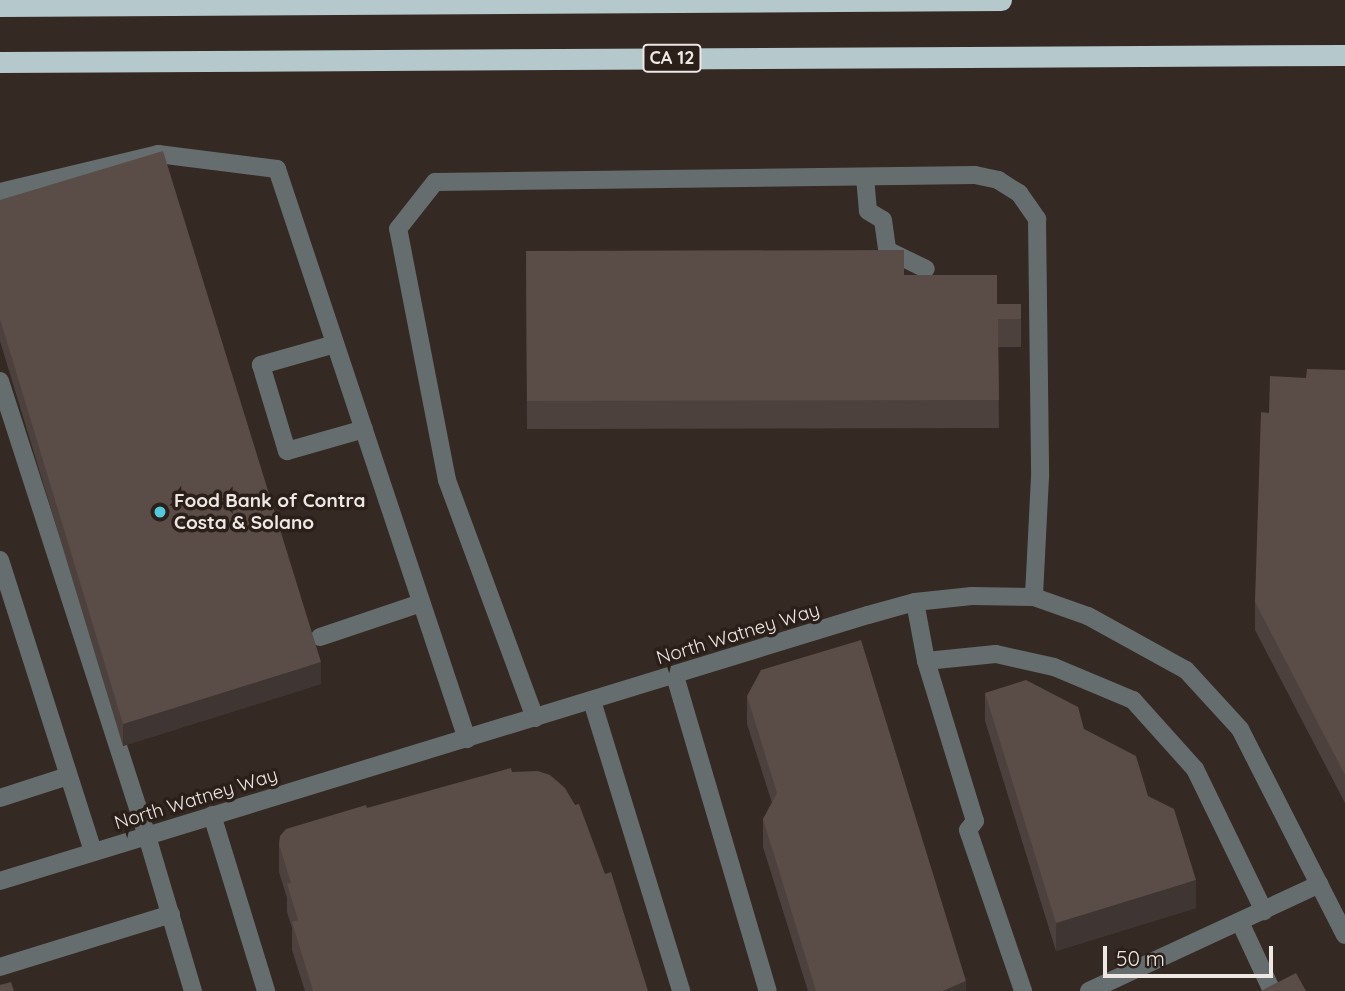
<!DOCTYPE html>
<html>
<head>
<meta charset="utf-8">
<style>
	body { margin:0 }
	#map { position:relative; width:1345px; height:991px; overflow:hidden; background:#352924; font-family:Quicksand,sans-serif }
	div>[style] { position:absolute }
	[style*='--x'] { left:calc(var(--x)*1px); top:calc(var(--y)*1px); width:calc(var(--w)*1px); rotate:calc(var(--a)*1deg) }
	.minor>* { height:18px; margin:-9px; padding:0 9px; transform-origin:9px; border-radius:9px; background:#666d6f }
	.highway>* { height:21px; margin:-10.5px; padding:0 10.5px; transform-origin:10.5px; border-radius:10.5px; background:#b5c8cb }
	.wall>* { inset:0; background:#4d413d }
	.shaded-wall>* { inset:0; background:#3f3532 }
	.building>* { inset:0; background:#5a4c47 }
	.dots>* { width:19px; height:19px; translate:-50% -50%; box-sizing:border-box; border:4px solid #2b1f1a; border-radius:50% }
	span { translate:-50% -50%; white-space:nowrap; text-align:center; line-height:1.15; -webkit-text-stroke:7px #2b1f1a; paint-order:stroke }
	.shield-label span { padding:2px 5px; background:#2b1f1a; border:2px solid; border-radius:5px; -webkit-text-stroke-width:0 }
	.shield-label { font-size:18px; color:#efe7e3; font-weight:700 }
	.poi-label { font-size:19px; color:#efe7e3; font-weight:700 }
	.left { translate:0 -50%; text-align:left }
	.street-label { font-size:19px; color:#efe7e3 }
	.scale { position:absolute; left:1103px; top:946px; width:170px; height:32px; box-sizing:border-box; border:4px solid #efe7e3; border-top:0; padding-left:9px; font-size:21px; line-height:24px; white-space:nowrap; color:#efe7e3; -webkit-text-stroke:5px #2b1f1a; paint-order:stroke }
</style>
</head>
<body>
<div id="map">
	<div class="minor">
		<div style="--x:865;--y:177;--w:34;--a:85"></div>
		<div style="--x:868;--y:211;--w:17;--a:31"></div>
		<div style="--x:883;--y:220;--w:30;--a:82"></div>
		<div style="--x:887;--y:250;--w:43;--a:26"></div>
		<div style="--x:0;--y:192;--w:163;--a:-13.5"></div>
		<div style="--x:158;--y:154;--w:120;--a:7.2"></div>
		<div style="--x:277;--y:169;--w:601;--a:71.57"></div>
		<div style="--x:335;--y:344;--w:77;--a:164.2"></div>
		<div style="--x:261;--y:365;--w:90;--a:73.2"></div>
		<div style="--x:287;--y:451;--w:80;--a:-15.9"></div>
		<div style="--x:0;--y:381;--w:478;--a:72.1"></div>
		<div style="--x:147;--y:836;--w:162;--a:73.5"></div>
		<div style="--x:0;--y:560;--w:306;--a:72.3"></div>
		<div style="--x:915;--y:602;--w:60;--a:79.4"></div>
		<div style="--x:926;--y:661;--w:70;--a:-5.7"></div>
		<div style="--x:996;--y:654;--w:59;--a:12.6"></div>
		<div style="--x:1054;--y:667;--w:86;--a:22.7"></div>
		<div style="--x:1133;--y:700;--w:93;--a:48.1"></div>
		<div style="--x:1195;--y:769;--w:158;--a:64.1"></div>
		<div style="--x:320;--y:637;--w:107;--a:-18.6"></div>
		<div style="--x:926;--y:661;--w:167;--a:73"></div>
		<div style="--x:975;--y:821;--w:11;--a:128"></div>
		<div style="--x:968;--y:830;--w:170;--a:71.1"></div>
		<div style="--x:675;--y:676;--w:328;--a:73.6"></div>
		<div style="--x:592;--y:701;--w:303;--a:72.9"></div>
		<div style="--x:535;--y:718;--w:254;--a:-110.3"></div>
		<div style="--x:447;--y:480;--w:256;--a:-101"></div>
		<div style="--x:398;--y:229;--w:60;--a:-51.8"></div>
		<div style="--x:435;--y:182;--w:540;--a:-0.74"></div>
		<div style="--x:975;--y:175;--w:24;--a:12"></div>
		<div style="--x:998;--y:180;--w:25;--a:32"></div>
		<div style="--x:1019;--y:193;--w:32;--a:55"></div>
		<div style="--x:1037;--y:219;--w:258;--a:89.3"></div>
		<div style="--x:1040;--y:477;--w:120;--a:92.9"></div>
		<div style="--x:0;--y:798;--w:71;--a:-17.9"></div>
		<div style="--x:212;--y:815;--w:184;--a:72.9"></div>
		<div style="--x:0;--y:881;--w:908;--a:-17.04"></div>
		<div style="--x:868;--y:615;--w:49;--a:-15.5"></div>
		<div style="--x:915;--y:602;--w:57;--a:-6"></div>
		<div style="--x:972;--y:596;--w:62;--a:0.9"></div>
		<div style="--x:1034;--y:597;--w:57;--a:19.4"></div>
		<div style="--x:1088;--y:616;--w:112;--a:28.9"></div>
		<div style="--x:1186;--y:670;--w:80;--a:47.5"></div>
		<div style="--x:1240;--y:729;--w:231;--a:63"></div>
		<div style="--x:1240;--y:922;--w:76;--a:65.1"></div>
		<div style="--x:0;--y:967;--w:179;--a:-17.2"></div>
		<div style="--x:1089;--y:991;--w:254;--a:-24.9"></div>
	</div>
	<div class="highway">
		<div style="--x:0;--y:6;--w:1001;--a:-0.34"></div>
		<div style="--x:0;--y:62;--w:1345;--a:-0.3"></div>
	</div>
	<div class="wall">
		<div style="clip-path:polygon(0 200px,321px 684px,123px 746px,0 341px)"></div>
		<div style="clip-path:polygon(526px 251px,904px 275px,997px 304px,1021px 304px,1021px 347px,998px 347px,999px 428px,527px 429px)"></div>
		<div style="clip-path:polygon(1345px 370px,1345px 803px,1255px 630px,1255px 602px,1269px 413px,1306px 378px)"></div>
		<div style="clip-path:polygon(985px 693px,1084px 729px,1148px 796px,1196px 908px,1056px 951px,985px 721px)"></div>
		<div style="clip-path:polygon(747px 696px,966px 991px,808px 991px,763px 847px,763px 819px,772px 803px,747px 724px)"></div>
		<div style="clip-path:polygon(512px 772px,648px 991px,305px 991px,292px 950px,292px 928px,287px 912px,287px 898px,279px 872px,279px 844px,367px 808px)"></div>
	</div>
	<div class="shaded-wall">
		<div style="clip-path:polygon(321px 662px,321px 684px,123px 746px,123px 724px)"></div>
		<div style="clip-path:polygon(1196px 880px,1196px 908px,1056px 951px,1056px 923px)"></div>
		<div style="clip-path:polygon(966px 981px,966px 991px,942px 991px)"></div>
	</div>
	<div class="building">
		<div style="clip-path:polygon(163px 151px,321px 662px,123px 724px,0 319px,0 200px)"></div>
		<div style="clip-path:polygon(904px 250px,904px 275px,997px 275px,997px 304px,1021px 304px,1021px 319px,998px 319px,999px 400px,527px 401px,526px 251px)"></div>
		<div style="clip-path:polygon(1307px 369px,1345px 370px,1345px 775px,1255px 602px,1261px 412px,1269px 413px,1270px 376px,1306px 378px)"></div>
		<div style="clip-path:polygon(861px 640px,966px 981px,942px 991px,816px 991px,763px 819px,777px 793px,747px 696px,761px 670px)"></div>
		<div style="clip-path:polygon(1026px 680px,1078px 707px,1084px 729px,1136px 756px,1148px 796px,1174px 809px,1196px 880px,1056px 923px,985px 693px)"></div>
		<div style="clip-path:polygon(511px 768px,512px 772px,538px 771px,550px 775px,565px 788px,575px 805px,579px 804px,605px 874px,611px 872px,648px 991px,313px 991px,292px 922px,298px 920px,287px 884px,291px 883px,279px 844px,280px 836px,286px 829px,366px 805px,367px 808px)"></div>
		<div style="clip-path:polygon(1296px 973px,1306px 991px,1261px 991px)"></div>
		<div style="clip-path:polygon(11px 982px,14px 991px,0 991px,0 985px)"></div>
	</div>
	<div class="dots">
		<div style="left:160px;top:512px;background:#53cadc"></div>
	</div>
	<div class="shield-label">
		<span style="left:672px;top:58px">CA 12</span>
	</div>
	<div class="poi-label">
		<span class="left" style="left:174px;top:512px">Food Bank of Contra<br>Costa &amp; Solano</span>
	</div>
	<div class="street-label">
		<span style="left:738px;top:634px;rotate:-17deg">North Watney Way</span>
		<span style="left:196px;top:799px;rotate:-17deg">North Watney Way</span>
	</div>
	<div class="scale">50 m</div>
</div>
</body>
</html>
